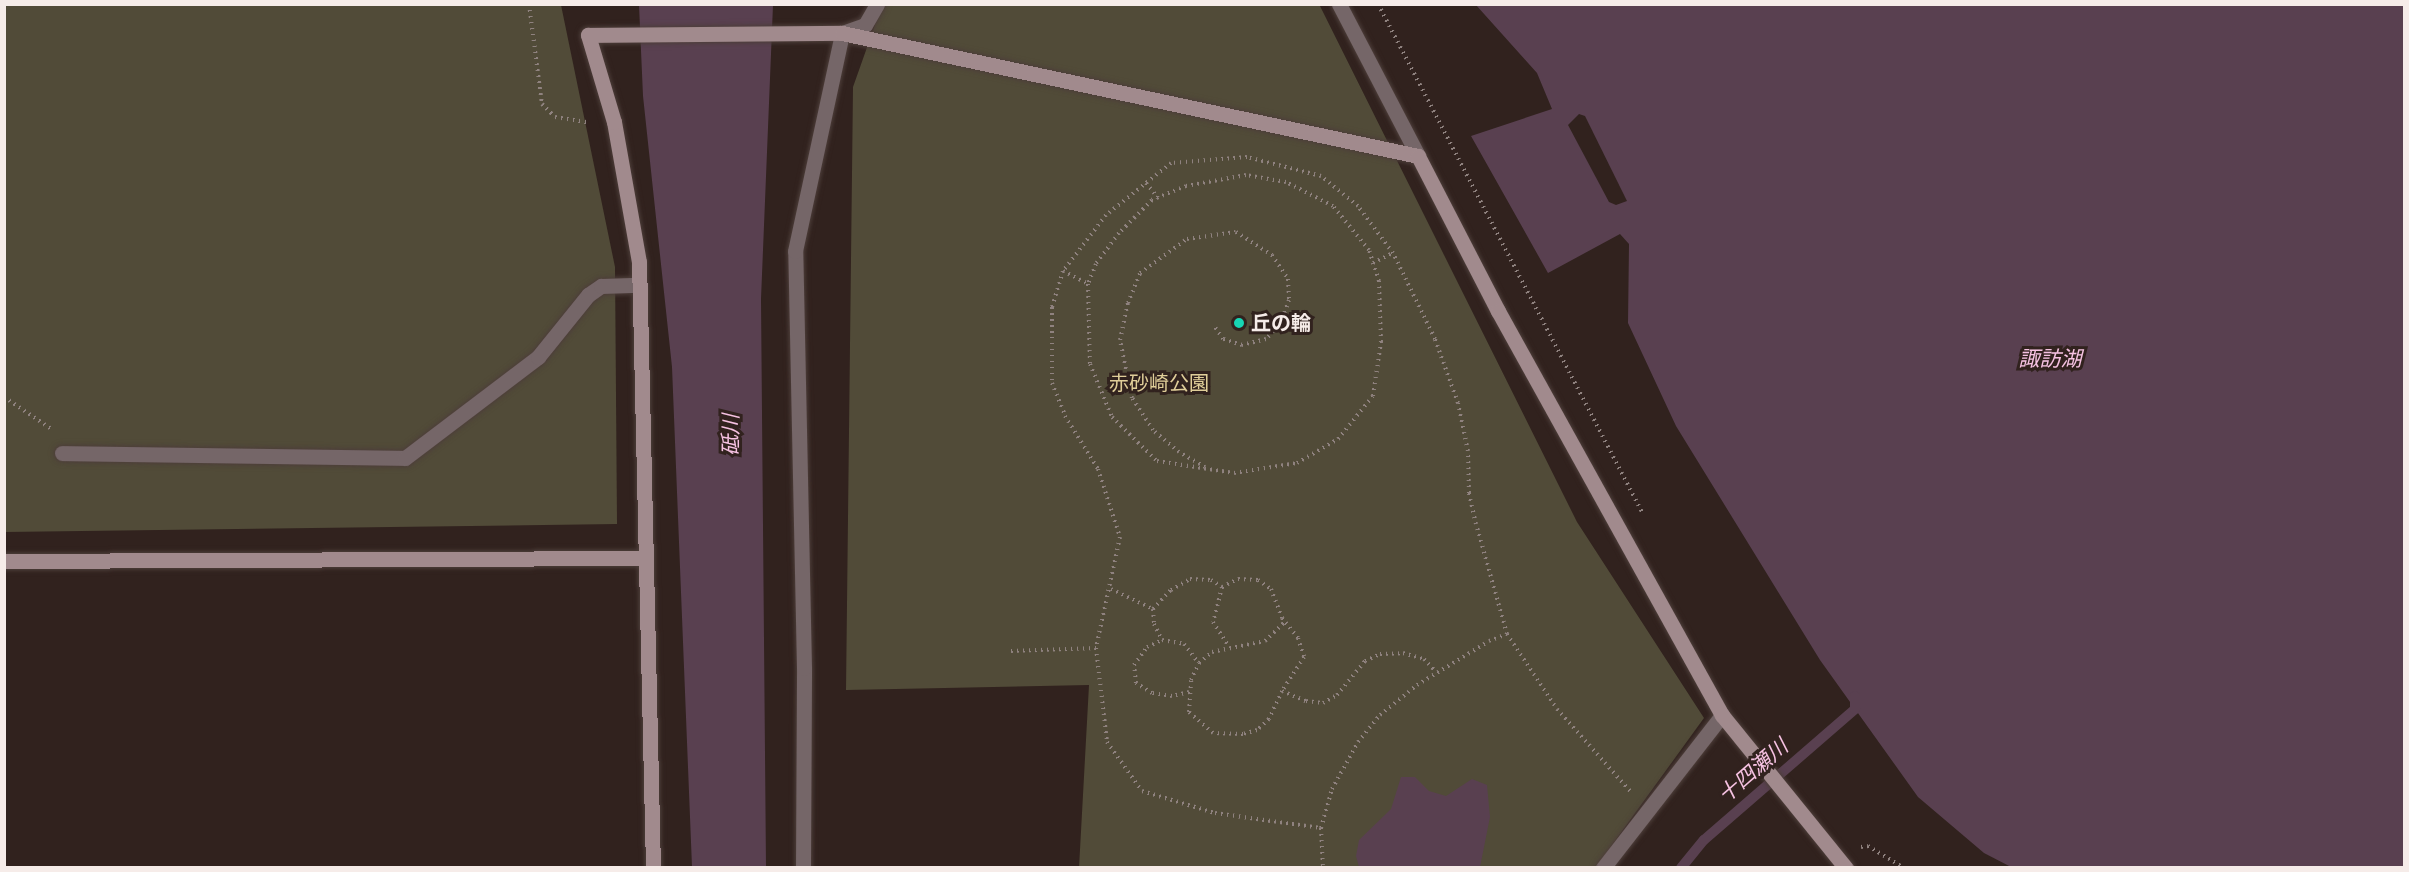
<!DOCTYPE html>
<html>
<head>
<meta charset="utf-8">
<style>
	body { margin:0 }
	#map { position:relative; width:2409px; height:872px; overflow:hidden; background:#31221e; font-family:Rubik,"Noto Sans JP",sans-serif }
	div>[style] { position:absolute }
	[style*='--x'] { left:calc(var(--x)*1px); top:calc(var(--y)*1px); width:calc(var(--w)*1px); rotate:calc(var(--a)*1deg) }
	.green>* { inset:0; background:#514b38 }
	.water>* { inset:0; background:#594050 }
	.pier>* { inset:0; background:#31221e }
	.stream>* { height:10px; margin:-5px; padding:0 5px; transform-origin:5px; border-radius:5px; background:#594050 }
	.path>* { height:4px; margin-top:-2px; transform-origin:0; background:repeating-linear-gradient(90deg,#8f827f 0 1.5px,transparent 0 6px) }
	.roads { filter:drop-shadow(0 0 2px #4d3e3a) drop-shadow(0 0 2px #4d3e3a) }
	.lane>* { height:15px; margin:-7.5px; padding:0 7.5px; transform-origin:7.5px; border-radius:7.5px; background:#756668 }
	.street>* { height:15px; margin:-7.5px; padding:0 7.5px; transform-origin:7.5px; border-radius:7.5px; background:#756668 }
	.secondary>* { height:15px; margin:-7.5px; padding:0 7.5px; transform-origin:7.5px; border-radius:7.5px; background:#a18a8d }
	.dots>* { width:16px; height:16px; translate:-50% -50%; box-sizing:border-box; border:3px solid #31221e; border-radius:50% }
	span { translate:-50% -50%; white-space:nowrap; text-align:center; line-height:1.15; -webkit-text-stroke:6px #31221e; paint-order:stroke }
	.poi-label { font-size:20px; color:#f6ece9; font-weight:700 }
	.left { translate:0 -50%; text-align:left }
	.park-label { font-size:20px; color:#e0ce99 }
	.water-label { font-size:21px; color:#f6c2e2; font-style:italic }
	.frame { position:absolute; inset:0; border:6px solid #f6ece9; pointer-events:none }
</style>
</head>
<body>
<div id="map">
	<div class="green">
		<div style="clip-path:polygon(1319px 4px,1577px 522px,1704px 718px,1596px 867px,1079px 868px,1089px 685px,846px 690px,853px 87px,882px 5px)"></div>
		<div style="clip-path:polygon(4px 5px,561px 5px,615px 267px,617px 524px,5px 532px)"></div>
	</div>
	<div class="water">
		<div style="clip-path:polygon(639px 5px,773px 5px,761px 299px,766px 867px,692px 867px,672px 367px,643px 96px)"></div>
		<div style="clip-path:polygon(1476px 5px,2404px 5px,2404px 867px,2013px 868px,1984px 853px,1918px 797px,1820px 660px,1676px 426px,1628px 323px,1629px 244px,1620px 234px,1548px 273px,1471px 136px,1552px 109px,1537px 73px)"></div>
		<div style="clip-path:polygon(1401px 777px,1415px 777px,1429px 791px,1446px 796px,1472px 779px,1487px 785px,1490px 817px,1480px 867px,1359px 867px,1356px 856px,1359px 840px,1391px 809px)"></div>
	</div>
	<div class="pier">
		<div style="clip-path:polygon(1579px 114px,1585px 116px,1627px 201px,1616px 205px,1609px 202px,1568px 125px)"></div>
	</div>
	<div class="stream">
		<div style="--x:1681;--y:868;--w:36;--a:-51"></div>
		<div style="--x:1704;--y:840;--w:200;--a:-40.9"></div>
		<div style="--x:1855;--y:709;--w:13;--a:-90"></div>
	</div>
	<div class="path">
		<div style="--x:529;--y:4;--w:101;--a:82.6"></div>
		<div style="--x:542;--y:104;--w:18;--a:45"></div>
		<div style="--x:555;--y:117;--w:33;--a:9"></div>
		<div style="--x:1378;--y:4;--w:573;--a:62.54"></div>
		<div style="--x:1146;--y:183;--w:19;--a:51"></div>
		<div style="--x:1373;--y:263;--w:22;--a:-27"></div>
		<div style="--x:1063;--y:271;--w:28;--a:27"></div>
		<div style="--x:1088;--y:284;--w:80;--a:88.6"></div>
		<div style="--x:1090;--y:364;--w:57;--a:67.5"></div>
		<div style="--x:1112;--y:417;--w:63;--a:44.4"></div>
		<div style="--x:1157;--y:461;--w:78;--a:8.9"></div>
		<div style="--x:1234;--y:473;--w:64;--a:-9"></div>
		<div style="--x:1297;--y:463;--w:48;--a:-30.3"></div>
		<div style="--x:1338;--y:439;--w:55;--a:-50.9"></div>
		<div style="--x:1373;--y:396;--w:55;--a:-81.6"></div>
		<div style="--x:1381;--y:342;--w:61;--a:-91.9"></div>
		<div style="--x:1379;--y:281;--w:33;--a:-108"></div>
		<div style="--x:1369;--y:250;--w:57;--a:-129.3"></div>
		<div style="--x:1333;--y:206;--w:53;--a:-152.9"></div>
		<div style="--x:1286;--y:182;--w:41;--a:-170.1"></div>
		<div style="--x:1246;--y:175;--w:61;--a:169.6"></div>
		<div style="--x:1186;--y:186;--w:37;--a:158"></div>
		<div style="--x:1152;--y:200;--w:47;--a:135"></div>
		<div style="--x:1119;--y:233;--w:39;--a:127"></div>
		<div style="--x:1096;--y:264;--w:22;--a:112"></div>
		<div style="--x:4;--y:397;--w:59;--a:34"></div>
		<div style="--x:1205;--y:467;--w:30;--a:-150"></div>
		<div style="--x:1179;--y:452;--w:34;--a:-140"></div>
		<div style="--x:1153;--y:430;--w:38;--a:-123"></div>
		<div style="--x:1132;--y:398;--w:59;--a:-101.7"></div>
		<div style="--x:1120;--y:340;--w:38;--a:-78"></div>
		<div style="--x:1128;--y:303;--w:32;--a:-68"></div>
		<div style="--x:1140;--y:273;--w:58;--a:-35.9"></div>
		<div style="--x:1187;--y:239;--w:49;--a:-8.1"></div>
		<div style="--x:1236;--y:232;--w:43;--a:32.6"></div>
		<div style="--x:1272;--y:255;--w:29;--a:56"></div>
		<div style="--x:1288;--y:279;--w:21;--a:87"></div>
		<div style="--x:1289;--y:300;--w:23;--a:110"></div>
		<div style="--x:1281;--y:322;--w:23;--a:131"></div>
		<div style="--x:1266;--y:339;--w:25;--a:166"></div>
		<div style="--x:1242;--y:345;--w:20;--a:-162"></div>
		<div style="--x:1223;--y:339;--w:14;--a:-124"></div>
		<div style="--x:1222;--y:587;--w:36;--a:104"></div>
		<div style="--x:1213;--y:622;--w:30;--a:57"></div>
		<div style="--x:1111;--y:589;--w:47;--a:25.5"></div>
		<div style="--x:1153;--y:609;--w:26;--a:-47"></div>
		<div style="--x:1171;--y:590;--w:22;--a:-30"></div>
		<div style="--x:1190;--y:579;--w:21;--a:3"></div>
		<div style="--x:1211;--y:580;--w:13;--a:32"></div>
		<div style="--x:1222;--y:587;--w:18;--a:-27"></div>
		<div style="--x:1238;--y:579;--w:20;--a:3"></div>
		<div style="--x:1258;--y:580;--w:16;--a:35"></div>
		<div style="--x:1271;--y:589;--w:31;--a:69"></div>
		<div style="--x:1282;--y:618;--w:26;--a:51"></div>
		<div style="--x:1298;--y:638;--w:20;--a:72"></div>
		<div style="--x:1304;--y:657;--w:40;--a:122.9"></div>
		<div style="--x:1282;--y:691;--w:26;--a:23"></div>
		<div style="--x:1306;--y:701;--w:17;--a:7"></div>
		<div style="--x:1323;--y:703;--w:16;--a:-30"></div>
		<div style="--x:1337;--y:695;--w:44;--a:-50.5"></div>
		<div style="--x:1365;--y:661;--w:17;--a:-25"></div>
		<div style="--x:1380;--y:654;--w:23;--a:-2"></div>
		<div style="--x:1403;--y:653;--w:22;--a:16"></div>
		<div style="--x:1424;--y:659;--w:18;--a:47"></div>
		<div style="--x:1153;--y:609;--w:15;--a:86"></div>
		<div style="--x:1154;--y:624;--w:18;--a:63"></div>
		<div style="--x:1507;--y:634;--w:90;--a:56.3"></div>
		<div style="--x:1557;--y:709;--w:110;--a:48.3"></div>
		<div style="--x:1011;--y:651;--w:85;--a:-2"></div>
		<div style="--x:1096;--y:648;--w:95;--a:83.3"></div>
		<div style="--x:1107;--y:742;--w:60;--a:54.5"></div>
		<div style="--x:1142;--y:791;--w:76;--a:16.8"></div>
		<div style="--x:1215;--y:813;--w:107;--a:8.1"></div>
		<div style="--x:1321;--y:828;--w:41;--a:-74.2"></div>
		<div style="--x:1332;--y:789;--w:54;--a:-61"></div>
		<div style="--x:1358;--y:742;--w:35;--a:-51"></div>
		<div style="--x:1380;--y:715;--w:48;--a:-39"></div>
		<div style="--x:1417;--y:685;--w:84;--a:-31.4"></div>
		<div style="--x:1489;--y:641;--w:19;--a:-21"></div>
		<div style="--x:1507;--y:634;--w:114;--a:-105.7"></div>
		<div style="--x:1476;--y:524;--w:32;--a:-103"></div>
		<div style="--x:1469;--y:493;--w:42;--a:-91.4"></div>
		<div style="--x:1468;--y:451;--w:49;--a:-101.8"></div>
		<div style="--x:1458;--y:403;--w:68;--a:-109.8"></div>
		<div style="--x:1435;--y:339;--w:96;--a:-116"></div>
		<div style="--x:1393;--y:253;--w:59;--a:-126.7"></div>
		<div style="--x:1358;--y:206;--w:48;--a:-141"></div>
		<div style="--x:1321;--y:176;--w:76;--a:-165.6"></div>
		<div style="--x:1247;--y:157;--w:76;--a:175.5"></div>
		<div style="--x:1171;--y:163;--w:83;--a:141.3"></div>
		<div style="--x:1106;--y:215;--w:71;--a:127.5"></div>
		<div style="--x:1063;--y:271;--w:38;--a:107"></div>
		<div style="--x:1052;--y:307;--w:76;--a:90"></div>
		<div style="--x:1052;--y:383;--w:35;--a:68"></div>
		<div style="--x:1065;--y:416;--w:62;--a:58.1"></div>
		<div style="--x:1098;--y:469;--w:71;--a:72.1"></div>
		<div style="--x:1120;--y:537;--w:114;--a:102.2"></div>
		<div style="--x:1282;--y:691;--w:31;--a:115"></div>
		<div style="--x:1269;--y:719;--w:16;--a:137"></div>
		<div style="--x:1257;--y:730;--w:15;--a:164"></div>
		<div style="--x:1243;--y:734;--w:30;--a:-178"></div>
		<div style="--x:1213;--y:733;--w:32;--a:-139"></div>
		<div style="--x:1189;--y:712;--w:32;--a:-86"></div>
		<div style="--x:1191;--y:680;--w:19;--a:-65"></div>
		<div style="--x:1199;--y:663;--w:17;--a:-40"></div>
		<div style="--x:1212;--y:652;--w:54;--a:-11.7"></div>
		<div style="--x:1265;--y:641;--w:28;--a:-44"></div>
		<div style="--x:1189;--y:692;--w:17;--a:167"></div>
		<div style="--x:1172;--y:696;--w:20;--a:-171"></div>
		<div style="--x:1152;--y:693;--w:19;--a:-148"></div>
		<div style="--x:1136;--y:683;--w:18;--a:-96"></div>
		<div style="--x:1134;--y:665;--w:22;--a:-54"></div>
		<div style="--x:1147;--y:647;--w:17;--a:-25"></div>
		<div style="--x:1162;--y:640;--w:22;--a:10"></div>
		<div style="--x:1184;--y:644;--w:24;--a:52"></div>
		<div style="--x:1321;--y:828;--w:40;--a:87.1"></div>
		<div style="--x:1861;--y:847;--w:7;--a:-8"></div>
		<div style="--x:1868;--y:846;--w:42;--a:31.4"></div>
	</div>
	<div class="roads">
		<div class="lane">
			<div style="--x:62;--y:453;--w:343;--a:0.8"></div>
			<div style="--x:405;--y:458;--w:167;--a:-37.2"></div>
			<div style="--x:538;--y:357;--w:80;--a:-51.1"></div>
			<div style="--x:588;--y:295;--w:16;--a:-35"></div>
			<div style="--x:601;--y:286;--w:38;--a:-2"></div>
		</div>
		<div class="street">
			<div style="--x:1339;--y:4;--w:171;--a:62.5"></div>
			<div style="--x:803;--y:868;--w:200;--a:-89.7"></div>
			<div style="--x:804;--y:668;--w:417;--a:-91.2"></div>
			<div style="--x:795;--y:251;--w:223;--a:-77.8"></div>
			<div style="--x:842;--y:33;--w:24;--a:-19"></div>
			<div style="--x:865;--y:25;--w:24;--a:-60"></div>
			<div style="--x:1603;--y:868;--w:194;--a:-52.1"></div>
		</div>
		<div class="secondary">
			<div style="--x:4;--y:561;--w:641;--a:-0.27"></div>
			<div style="--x:653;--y:868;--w:606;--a:-91.32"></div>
			<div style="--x:639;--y:262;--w:142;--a:-100.1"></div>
			<div style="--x:614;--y:122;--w:91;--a:-106.6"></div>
			<div style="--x:588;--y:35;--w:254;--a:-0.5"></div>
			<div style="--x:842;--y:33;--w:589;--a:12.05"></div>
			<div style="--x:1418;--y:156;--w:174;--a:62.7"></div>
			<div style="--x:1498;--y:311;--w:462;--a:61"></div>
			<div style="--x:1722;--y:715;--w:197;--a:51"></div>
		</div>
	</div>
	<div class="dots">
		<div style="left:1239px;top:323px;background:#17d5b3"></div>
	</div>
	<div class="poi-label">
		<span class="left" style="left:1251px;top:323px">丘の輪</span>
	</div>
	<div class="park-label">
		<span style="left:1159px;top:383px">赤砂崎公園</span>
	</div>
	<div class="water-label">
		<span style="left:2050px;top:359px">諏訪湖</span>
		<span style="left:731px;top:435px;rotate:-90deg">砥川</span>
		<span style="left:1753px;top:771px;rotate:-41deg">十四瀬川</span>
	</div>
	<div class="frame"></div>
</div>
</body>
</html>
